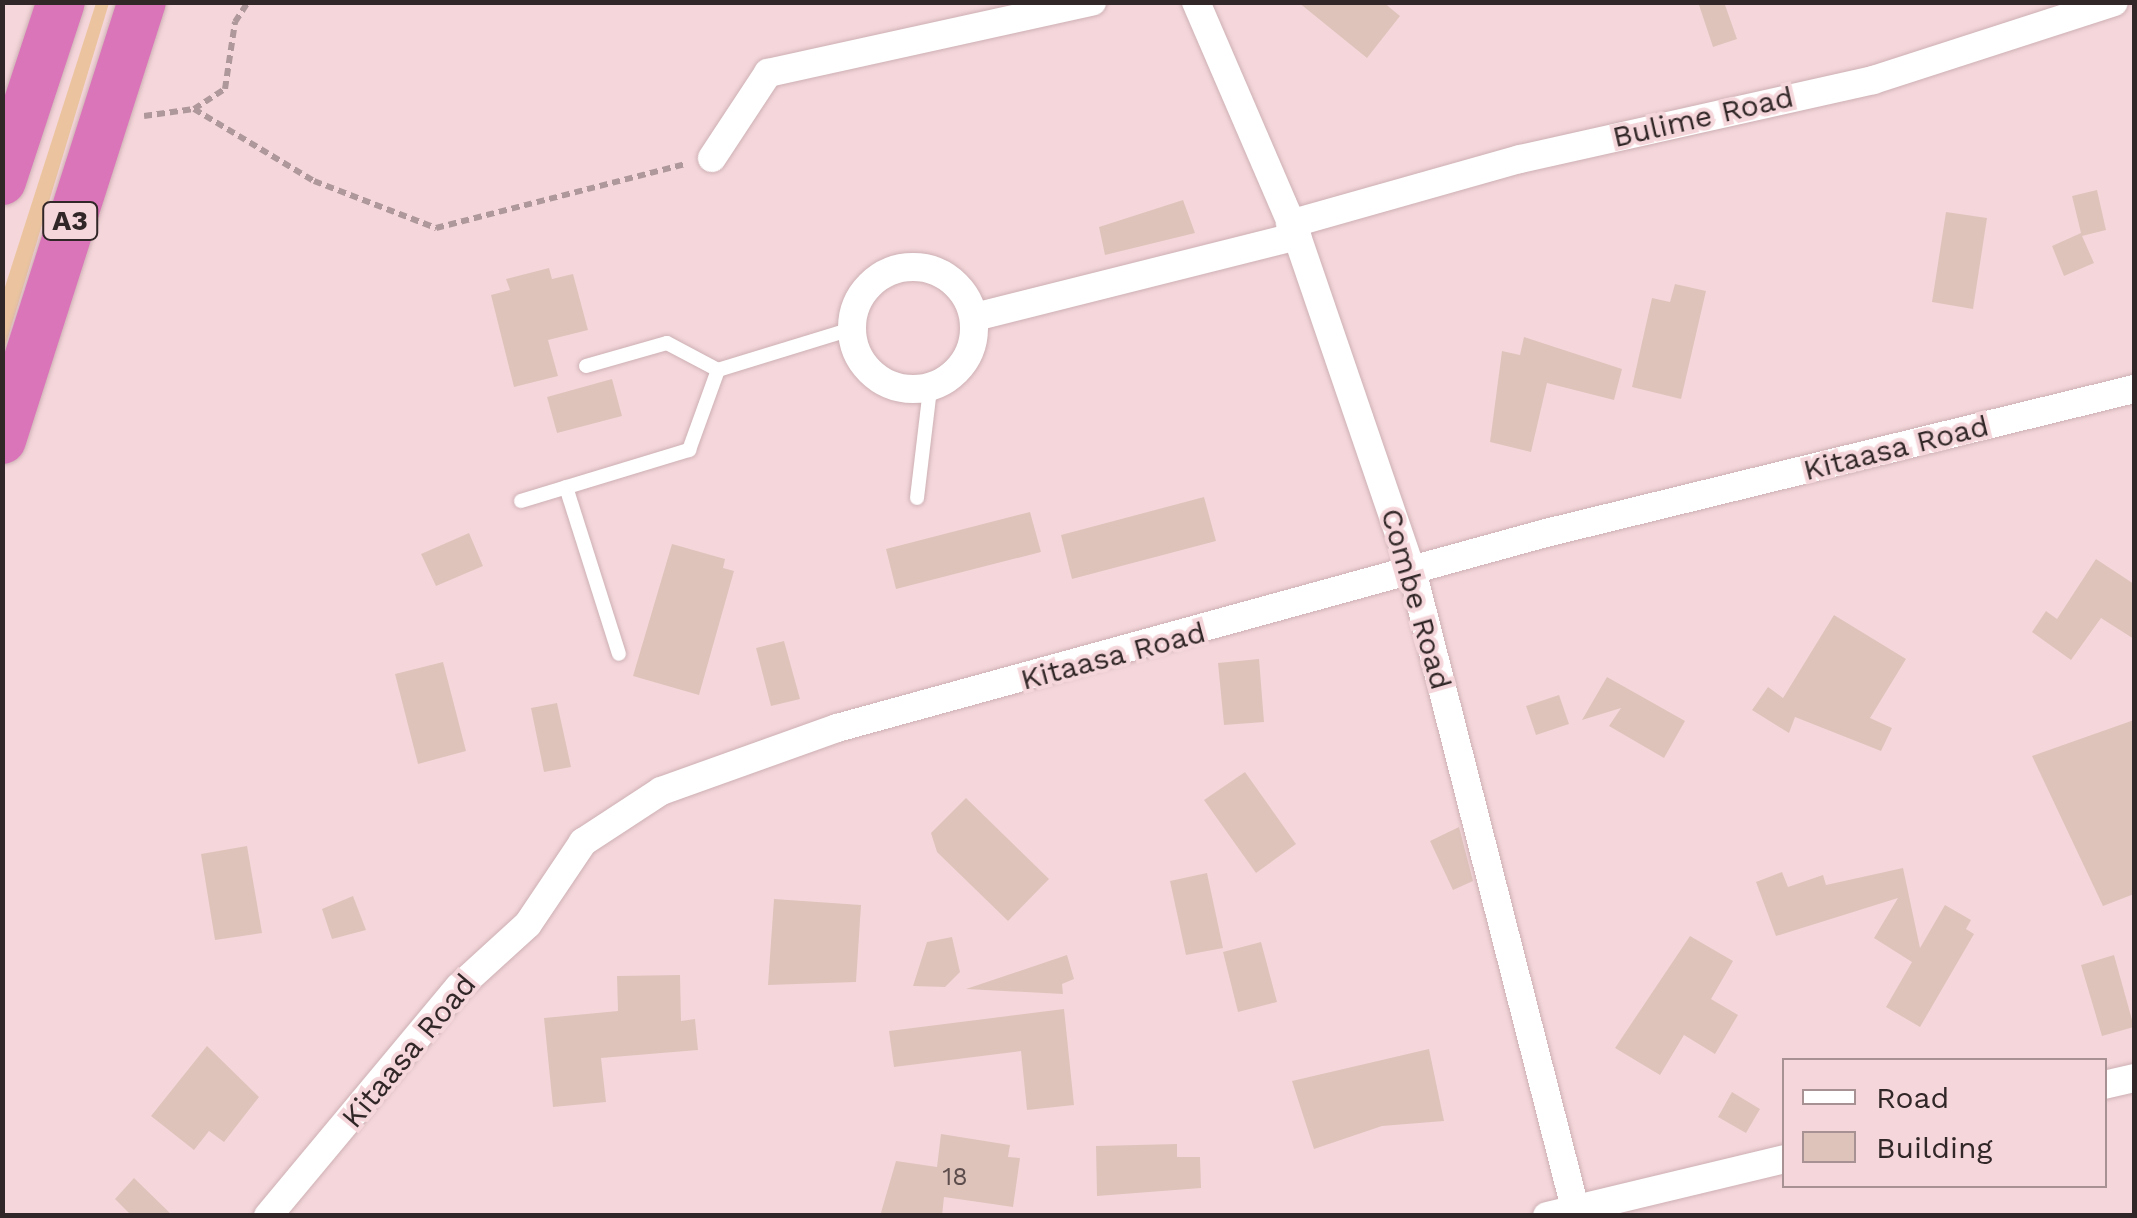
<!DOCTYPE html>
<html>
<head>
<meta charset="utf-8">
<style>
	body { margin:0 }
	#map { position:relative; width:2137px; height:1218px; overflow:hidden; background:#f5d7db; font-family:"Work Sans",sans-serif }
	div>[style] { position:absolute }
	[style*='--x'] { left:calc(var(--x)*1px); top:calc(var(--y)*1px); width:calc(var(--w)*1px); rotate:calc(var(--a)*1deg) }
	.green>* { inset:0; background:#ebc49f }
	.building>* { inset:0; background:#dec3bb }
	.path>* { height:6px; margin-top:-3px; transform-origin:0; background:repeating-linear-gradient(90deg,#af989b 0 8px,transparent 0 13px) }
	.roads { filter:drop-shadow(0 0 2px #cdb0b4) drop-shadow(0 0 2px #cdb0b4) }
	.lane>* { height:14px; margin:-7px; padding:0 7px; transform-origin:7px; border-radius:7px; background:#fff }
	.street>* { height:28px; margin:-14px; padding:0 14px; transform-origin:14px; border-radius:14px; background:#fff }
	.street>.ring { margin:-14px; padding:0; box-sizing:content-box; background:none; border:28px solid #fff; border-radius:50% }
	.highway>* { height:48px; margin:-24px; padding:0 24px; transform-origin:24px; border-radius:24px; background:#db75b9 }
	span { translate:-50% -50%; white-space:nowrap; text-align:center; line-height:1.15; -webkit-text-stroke:8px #f5d7db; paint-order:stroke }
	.number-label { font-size:25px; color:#5d4e4d }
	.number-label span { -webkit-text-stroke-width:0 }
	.shield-label span { padding:2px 8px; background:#f5d7db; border:2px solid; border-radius:8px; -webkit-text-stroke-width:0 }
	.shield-label { font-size:28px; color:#322728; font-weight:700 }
	.street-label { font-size:30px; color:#322728 }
	.frame { position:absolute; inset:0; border:5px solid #322728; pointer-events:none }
	.legend { position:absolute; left:1782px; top:1058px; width:325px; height:130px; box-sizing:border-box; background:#f5d7db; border:2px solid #a79193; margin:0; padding:12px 18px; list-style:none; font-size:30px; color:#322728 }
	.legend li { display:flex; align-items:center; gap:20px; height:50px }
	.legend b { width:50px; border:2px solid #a79193 }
</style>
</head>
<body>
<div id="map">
	<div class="green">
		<div style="clip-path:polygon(96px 3px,109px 3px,3px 354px,3px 293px)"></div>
	</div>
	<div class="building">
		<div style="clip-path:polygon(1298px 2px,1383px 2px,1400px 16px,1367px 58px)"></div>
		<div style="clip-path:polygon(1698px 2px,1724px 2px,1737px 39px,1713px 47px)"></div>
		<div style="clip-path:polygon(2097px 190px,2106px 230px,2082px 236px,2094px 263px,2064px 276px,2052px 246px,2081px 233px,2072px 196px)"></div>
		<div style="clip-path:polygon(1183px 200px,1195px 233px,1105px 255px,1099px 227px)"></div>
		<div style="clip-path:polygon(1946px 212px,1987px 218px,1973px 309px,1932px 302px)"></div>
		<div style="clip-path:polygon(549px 268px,552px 279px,573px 274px,588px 330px,548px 340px,558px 376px,514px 387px,491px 295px,510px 290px,506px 279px)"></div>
		<div style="clip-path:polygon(1675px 284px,1706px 291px,1681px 399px,1632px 387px,1652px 298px,1670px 302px)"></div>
		<div style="clip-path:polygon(1524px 337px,1622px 369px,1614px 400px,1547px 383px,1531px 452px,1490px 442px,1502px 351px,1520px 355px)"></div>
		<div style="clip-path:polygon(612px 379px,622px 416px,557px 433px,547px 397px)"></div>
		<div style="clip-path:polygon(1204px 497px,1216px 541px,1072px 579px,1061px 535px)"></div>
		<div style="clip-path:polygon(1030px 512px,1041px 552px,896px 589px,886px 549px)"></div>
		<div style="clip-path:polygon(469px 533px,483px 566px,436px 586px,421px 554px)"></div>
		<div style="clip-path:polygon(672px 544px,725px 559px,723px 568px,734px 571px,699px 695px,633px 676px)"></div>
		<div style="clip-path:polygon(2096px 559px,2134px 584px,2134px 639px,2101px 618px,2071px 660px,2032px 632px,2046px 611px,2057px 619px)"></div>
		<div style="clip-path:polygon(1834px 615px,1906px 659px,1870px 718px,1892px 728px,1881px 751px,1795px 717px,1789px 733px,1752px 710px,1768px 687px,1783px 698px)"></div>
		<div style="clip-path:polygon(784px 641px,800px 699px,771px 706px,756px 648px)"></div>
		<div style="clip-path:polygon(1259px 659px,1264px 722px,1224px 725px,1218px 663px)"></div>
		<div style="clip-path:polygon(443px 662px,466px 751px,418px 764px,395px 674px)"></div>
		<div style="clip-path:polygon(1607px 677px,1685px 721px,1664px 758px,1609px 726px,1621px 708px,1582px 720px)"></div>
		<div style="clip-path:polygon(1559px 695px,1569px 724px,1536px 735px,1526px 706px)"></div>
		<div style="clip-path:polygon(557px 703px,571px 767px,544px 772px,531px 708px)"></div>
		<div style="clip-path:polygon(2134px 720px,2134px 894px,2103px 906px,2032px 756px)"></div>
		<div style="clip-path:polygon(1245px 772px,1296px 844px,1256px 873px,1204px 800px)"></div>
		<div style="clip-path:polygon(966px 798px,1049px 879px,1008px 921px,937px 852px,931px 833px)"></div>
		<div style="clip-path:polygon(1459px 827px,1473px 881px,1453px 890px,1430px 841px)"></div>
		<div style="clip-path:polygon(247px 846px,262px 933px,215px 940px,201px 854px)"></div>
		<div style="clip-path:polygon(1903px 868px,1920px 948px,1945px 905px,1971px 920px,1966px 929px,1974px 934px,1920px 1027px,1886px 1007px,1912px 962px,1874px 938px,1898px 898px,1776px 936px,1756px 882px,1782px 872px,1788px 887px,1823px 875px,1826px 885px)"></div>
		<div style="clip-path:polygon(1207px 873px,1223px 948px,1186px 955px,1170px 881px)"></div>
		<div style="clip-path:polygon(353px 896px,366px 930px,332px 939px,322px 909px)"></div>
		<div style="clip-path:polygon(774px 899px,861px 905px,856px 982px,768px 985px)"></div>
		<div style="clip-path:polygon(1690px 936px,1733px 961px,1711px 999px,1738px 1015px,1715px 1054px,1684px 1035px,1660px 1075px,1615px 1048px)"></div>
		<div style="clip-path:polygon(952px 937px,960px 972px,945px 987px,913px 986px,927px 942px)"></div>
		<div style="clip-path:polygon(1261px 942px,1277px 1002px,1238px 1012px,1223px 952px)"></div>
		<div style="clip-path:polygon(1067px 955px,1074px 979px,1062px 984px,1063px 994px,966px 989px)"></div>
		<div style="clip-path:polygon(2114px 955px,2134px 1027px,2102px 1036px,2081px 965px)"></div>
		<div style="clip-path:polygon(680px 975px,681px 1021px,695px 1019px,698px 1050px,601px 1058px,606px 1102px,553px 1107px,544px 1018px,618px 1011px,617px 976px)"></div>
		<div style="clip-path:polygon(1064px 1009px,1074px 1105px,1027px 1110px,1021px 1051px,894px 1067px,889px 1031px)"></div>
		<div style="clip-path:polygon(207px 1046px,259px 1097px,224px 1142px,209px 1131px,194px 1150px,151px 1116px)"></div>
		<div style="clip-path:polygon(1429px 1049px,1444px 1121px,1382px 1126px,1314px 1149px,1292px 1081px)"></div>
		<div style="clip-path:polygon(1732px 1092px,1760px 1109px,1746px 1133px,1718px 1117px)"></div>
		<div style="clip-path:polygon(941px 1134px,1010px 1145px,1008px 1157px,1020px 1158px,1013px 1207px,944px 1197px,942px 1216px,880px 1216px,896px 1161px,937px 1167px)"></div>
		<div style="clip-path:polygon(1177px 1144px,1177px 1157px,1200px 1157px,1201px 1188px,1097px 1196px,1096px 1146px)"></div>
		<div style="clip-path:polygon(134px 1178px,173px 1216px,132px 1216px,115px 1199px)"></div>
	</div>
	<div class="path">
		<div style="--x:194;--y:109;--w:140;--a:31"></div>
		<div style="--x:314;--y:181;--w:131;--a:21.1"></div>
		<div style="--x:436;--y:228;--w:258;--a:-14.4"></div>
		<div style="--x:144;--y:116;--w:50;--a:-8"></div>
		<div style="--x:194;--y:109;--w:37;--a:-33"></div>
		<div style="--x:225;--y:89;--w:68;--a:-81.5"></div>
		<div style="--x:235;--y:22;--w:24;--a:-57"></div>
	</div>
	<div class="roads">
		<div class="lane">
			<div style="--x:586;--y:366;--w:84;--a:-15.9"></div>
			<div style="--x:667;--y:343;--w:58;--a:27.9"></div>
			<div style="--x:566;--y:487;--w:175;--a:72.4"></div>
			<div style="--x:917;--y:498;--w:110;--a:-83.2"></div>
			<div style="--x:521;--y:501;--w:176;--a:-16.9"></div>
			<div style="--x:689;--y:450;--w:85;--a:-70.1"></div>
			<div style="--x:718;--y:370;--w:139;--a:-17.1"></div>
		</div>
		<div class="street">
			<div style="--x:1196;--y:2;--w:255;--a:66.7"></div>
			<div style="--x:1297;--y:236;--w:357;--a:71.1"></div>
			<div style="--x:1413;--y:574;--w:663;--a:75.67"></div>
			<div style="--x:712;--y:158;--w:102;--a:-56.6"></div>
			<div style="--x:768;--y:73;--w:332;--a:-12.4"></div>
			<div style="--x:1290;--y:224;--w:239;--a:-15.8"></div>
			<div style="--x:1520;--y:159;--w:362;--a:-12.6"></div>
			<div style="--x:1873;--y:80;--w:253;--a:-17.9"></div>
			<div class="ring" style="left:852px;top:267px;width:94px;height:94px"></div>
			<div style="--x:975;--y:317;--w:332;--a:-14.1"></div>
			<div style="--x:2104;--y:1085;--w:31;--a:-13"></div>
			<div style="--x:268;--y:1216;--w:298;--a:-50.2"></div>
			<div style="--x:459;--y:987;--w:93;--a:-42.4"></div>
			<div style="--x:528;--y:924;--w:99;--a:-56.1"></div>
			<div style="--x:583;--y:842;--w:93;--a:-33.2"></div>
			<div style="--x:661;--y:791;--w:187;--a:-19.7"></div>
			<div style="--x:837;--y:728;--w:735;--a:-15.38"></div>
			<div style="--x:1546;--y:533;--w:605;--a:-13.76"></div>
			<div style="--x:1547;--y:1216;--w:244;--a:-13.5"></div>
		</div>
		<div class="highway">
			<div style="--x:2;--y:181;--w:188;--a:-71.8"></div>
			<div style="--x:2;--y:440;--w:460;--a:-72.3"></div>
		</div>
	</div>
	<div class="number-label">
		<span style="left:955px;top:1177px">18</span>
	</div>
	<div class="shield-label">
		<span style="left:70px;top:221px">A3</span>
	</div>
	<div class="street-label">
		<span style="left:1703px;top:117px;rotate:-13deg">Bulime Road</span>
		<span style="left:1896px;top:448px;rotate:-14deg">Kitaasa Road</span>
		<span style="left:1416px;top:599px;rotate:74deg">Combe Road</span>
		<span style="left:1113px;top:656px;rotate:-15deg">Kitaasa Road</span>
		<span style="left:409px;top:1051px;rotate:-50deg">Kitaasa Road</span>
	</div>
	<div class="frame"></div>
	<ul class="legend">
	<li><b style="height:12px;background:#fff"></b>Road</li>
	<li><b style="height:28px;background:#dec3bb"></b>Building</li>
	</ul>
</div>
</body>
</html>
